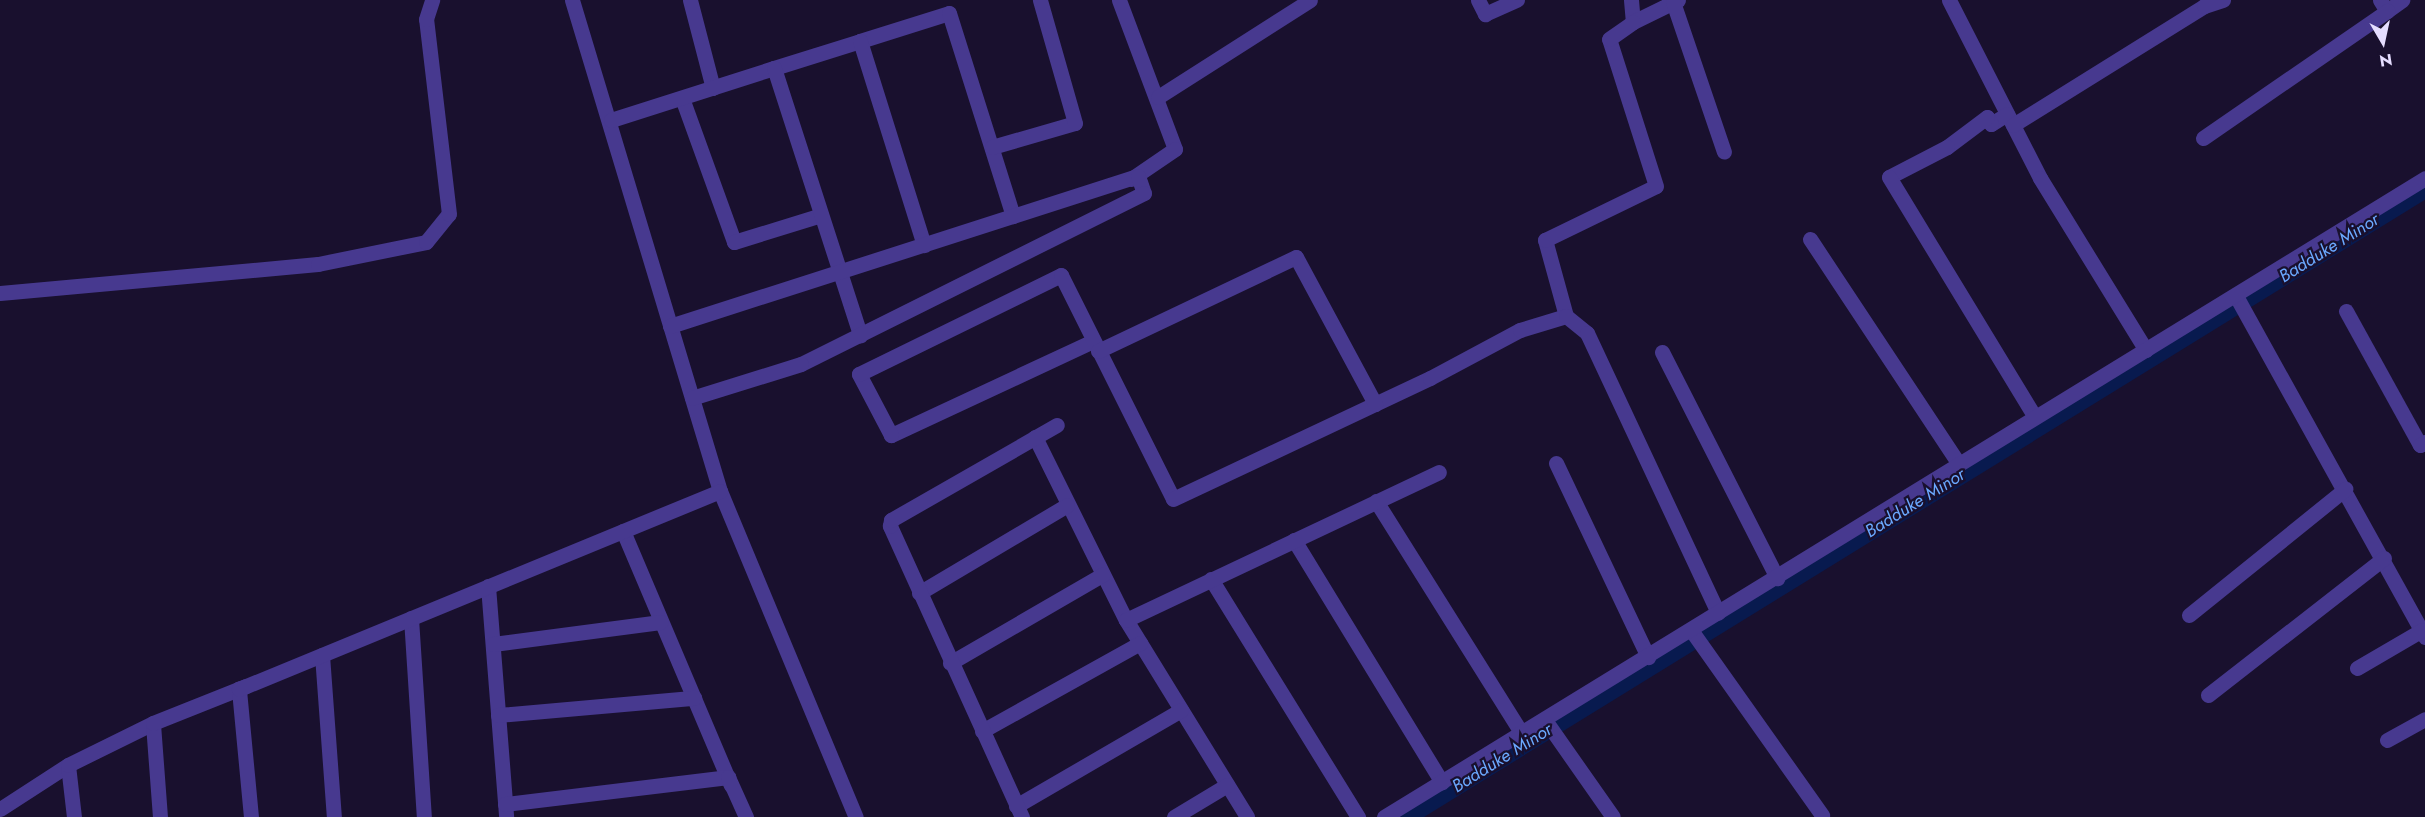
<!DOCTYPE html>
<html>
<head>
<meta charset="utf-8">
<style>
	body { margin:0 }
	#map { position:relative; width:2425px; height:817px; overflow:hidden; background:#19102e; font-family:Jost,sans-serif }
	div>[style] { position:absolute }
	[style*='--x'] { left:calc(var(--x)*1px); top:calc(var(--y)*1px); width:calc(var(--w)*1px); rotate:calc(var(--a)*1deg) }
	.canal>* { height:20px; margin:-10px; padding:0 10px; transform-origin:10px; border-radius:10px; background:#081a4f }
	.minor>* { height:15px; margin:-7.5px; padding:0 7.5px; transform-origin:7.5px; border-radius:7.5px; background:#47398f }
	span { translate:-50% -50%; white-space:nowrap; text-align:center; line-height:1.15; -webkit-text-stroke:4.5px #19102e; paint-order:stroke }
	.water-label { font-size:18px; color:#6ba9ff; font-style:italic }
	.north { position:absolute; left:2353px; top:12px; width:60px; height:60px; -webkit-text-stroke:4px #19102e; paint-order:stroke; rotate:171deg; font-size:16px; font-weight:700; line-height:24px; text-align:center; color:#e5ddff }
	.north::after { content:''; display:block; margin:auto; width:21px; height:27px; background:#e5ddff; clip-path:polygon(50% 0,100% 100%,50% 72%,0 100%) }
</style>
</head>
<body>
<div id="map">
	<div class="canal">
		<div style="--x:1405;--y:817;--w:1198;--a:-31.66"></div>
	</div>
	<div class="minor">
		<div style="--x:572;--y:0;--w:513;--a:73.23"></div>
		<div style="--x:720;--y:491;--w:353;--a:67.4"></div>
		<div style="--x:690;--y:0;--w:91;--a:75.4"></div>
		<div style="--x:1119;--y:0;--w:159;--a:69.4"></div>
		<div style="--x:1175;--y:149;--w:53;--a:145.7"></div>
		<div style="--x:1478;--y:0;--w:16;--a:63"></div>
		<div style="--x:1485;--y:14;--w:35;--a:-24"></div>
		<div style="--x:1631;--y:0;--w:22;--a:85"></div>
		<div style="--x:1633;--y:22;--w:50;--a:-26.1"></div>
		<div style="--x:1949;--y:0;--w:200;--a:62.9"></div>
		<div style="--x:2040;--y:178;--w:202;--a:58.4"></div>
		<div style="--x:2380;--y:0;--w:13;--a:58"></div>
		<div style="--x:2387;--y:11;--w:19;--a:-36"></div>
		<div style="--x:1673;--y:2;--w:158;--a:71.2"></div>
		<div style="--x:860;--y:41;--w:93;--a:-17.5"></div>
		<div style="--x:949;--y:13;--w:213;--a:72.5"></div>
		<div style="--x:774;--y:68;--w:90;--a:-17.4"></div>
		<div style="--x:860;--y:41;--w:214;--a:72.6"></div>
		<div style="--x:1158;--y:97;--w:180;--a:-32.5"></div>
		<div style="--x:682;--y:98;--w:153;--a:70.1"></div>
		<div style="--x:734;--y:242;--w:91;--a:-17.2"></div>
		<div style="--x:2007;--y:114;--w:19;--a:148"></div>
		<div style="--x:1991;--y:124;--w:8;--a:-120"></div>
		<div style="--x:1987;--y:117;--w:50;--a:143.1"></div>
		<div style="--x:1947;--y:147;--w:65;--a:152.7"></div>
		<div style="--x:1889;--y:177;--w:281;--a:58.7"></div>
		<div style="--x:611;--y:120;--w:171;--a:-17.7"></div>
		<div style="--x:774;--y:68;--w:281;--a:72.1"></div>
		<div style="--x:2013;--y:125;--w:225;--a:-31.9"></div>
		<div style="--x:2204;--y:6;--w:20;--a:-18"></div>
		<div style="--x:2203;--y:138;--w:224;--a:-34.6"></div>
		<div style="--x:992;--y:147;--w:86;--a:-16.1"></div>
		<div style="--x:1075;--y:123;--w:128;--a:-105.9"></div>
		<div style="--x:1810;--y:239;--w:270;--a:56.5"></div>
		<div style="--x:0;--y:293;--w:319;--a:-5.2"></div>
		<div style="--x:318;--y:264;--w:110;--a:-11.5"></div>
		<div style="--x:426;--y:242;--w:36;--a:-51"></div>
		<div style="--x:449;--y:214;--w:196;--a:-96.7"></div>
		<div style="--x:426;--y:19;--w:20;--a:-72"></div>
		<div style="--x:2236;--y:296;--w:390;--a:61"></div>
		<div style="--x:2346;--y:311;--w:153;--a:61.1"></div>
		<div style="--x:2420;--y:445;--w:6;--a:-31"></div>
		<div style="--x:1566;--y:316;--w:79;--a:-105.4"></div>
		<div style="--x:1545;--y:240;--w:123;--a:-25.9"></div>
		<div style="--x:1656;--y:186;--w:154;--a:-107.7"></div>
		<div style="--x:1609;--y:39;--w:29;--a:-35"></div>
		<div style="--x:670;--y:326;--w:491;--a:-17.8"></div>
		<div style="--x:1138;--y:176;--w:18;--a:71"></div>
		<div style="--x:1144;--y:193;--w:383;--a:153.5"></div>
		<div style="--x:801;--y:364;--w:114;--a:162.7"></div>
		<div style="--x:1093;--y:341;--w:223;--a:155"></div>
		<div style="--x:891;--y:435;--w:69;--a:-117.7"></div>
		<div style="--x:859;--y:374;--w:225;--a:-26.1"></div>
		<div style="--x:1061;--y:275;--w:250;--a:63.4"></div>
		<div style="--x:1173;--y:499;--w:284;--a:-25.2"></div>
		<div style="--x:1430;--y:378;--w:102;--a:-28.1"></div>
		<div style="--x:1520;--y:330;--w:48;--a:-16.9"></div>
		<div style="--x:1566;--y:316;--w:27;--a:39"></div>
		<div style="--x:1587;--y:333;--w:309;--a:64.9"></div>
		<div style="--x:1098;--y:351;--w:219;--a:-25.4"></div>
		<div style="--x:1296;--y:257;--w:167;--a:61.7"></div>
		<div style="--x:1662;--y:352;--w:254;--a:63"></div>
		<div style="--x:1035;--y:437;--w:204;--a:63.6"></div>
		<div style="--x:1126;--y:620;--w:231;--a:58.4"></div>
		<div style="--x:1556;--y:463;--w:215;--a:64.6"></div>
		<div style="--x:1376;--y:501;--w:275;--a:57.9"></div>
		<div style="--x:623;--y:531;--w:276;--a:67"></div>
		<div style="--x:1294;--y:540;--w:284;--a:58.6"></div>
		<div style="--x:1211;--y:579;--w:280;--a:58.3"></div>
		<div style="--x:488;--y:586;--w:232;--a:85.5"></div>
		<div style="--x:919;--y:593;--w:172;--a:-30.7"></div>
		<div style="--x:2189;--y:615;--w:201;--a:-38.9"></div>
		<div style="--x:411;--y:618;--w:199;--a:86.3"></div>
		<div style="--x:1126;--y:620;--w:346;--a:-25.3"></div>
		<div style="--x:1691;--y:630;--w:227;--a:54.7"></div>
		<div style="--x:493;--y:644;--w:169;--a:-7.5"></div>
		<div style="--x:322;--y:655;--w:162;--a:85.8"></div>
		<div style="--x:950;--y:663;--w:176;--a:-30.1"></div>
		<div style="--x:2357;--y:668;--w:75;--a:-30.3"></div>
		<div style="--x:2208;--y:695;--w:223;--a:-37.9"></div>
		<div style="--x:498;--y:715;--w:197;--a:-5"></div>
		<div style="--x:1545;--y:720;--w:118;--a:55"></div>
		<div style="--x:982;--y:731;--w:181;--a:-29.1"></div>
		<div style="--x:2387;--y:740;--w:43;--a:-28.9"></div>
		<div style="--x:505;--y:804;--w:225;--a:-6.9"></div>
		<div style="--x:728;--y:777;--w:44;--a:65.8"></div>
		<div style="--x:1016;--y:806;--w:191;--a:-30.2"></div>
		<div style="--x:0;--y:809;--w:81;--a:-32.9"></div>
		<div style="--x:74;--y:817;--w:52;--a:-96.6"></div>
		<div style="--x:68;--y:765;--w:95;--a:-26.3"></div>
		<div style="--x:160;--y:817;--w:94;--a:-94.3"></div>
		<div style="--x:153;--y:723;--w:100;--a:-21.7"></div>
		<div style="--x:251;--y:817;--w:129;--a:-95.4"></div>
		<div style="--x:239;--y:689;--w:520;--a:-22.37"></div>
		<div style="--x:1022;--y:817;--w:320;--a:-114.4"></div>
		<div style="--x:890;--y:526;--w:6;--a:-81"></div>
		<div style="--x:891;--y:520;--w:191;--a:-29.8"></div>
		<div style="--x:1174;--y:817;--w:62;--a:-31.1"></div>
		<div style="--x:1384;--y:817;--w:1221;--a:-31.54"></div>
	</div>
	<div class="water-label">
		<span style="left:2329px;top:248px;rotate:-32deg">Badduke Minor</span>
		<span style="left:1915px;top:503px;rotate:-32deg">Badduke Minor</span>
		<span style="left:1502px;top:758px;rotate:-32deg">Badduke Minor</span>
	</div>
	<div class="north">N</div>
</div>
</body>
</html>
